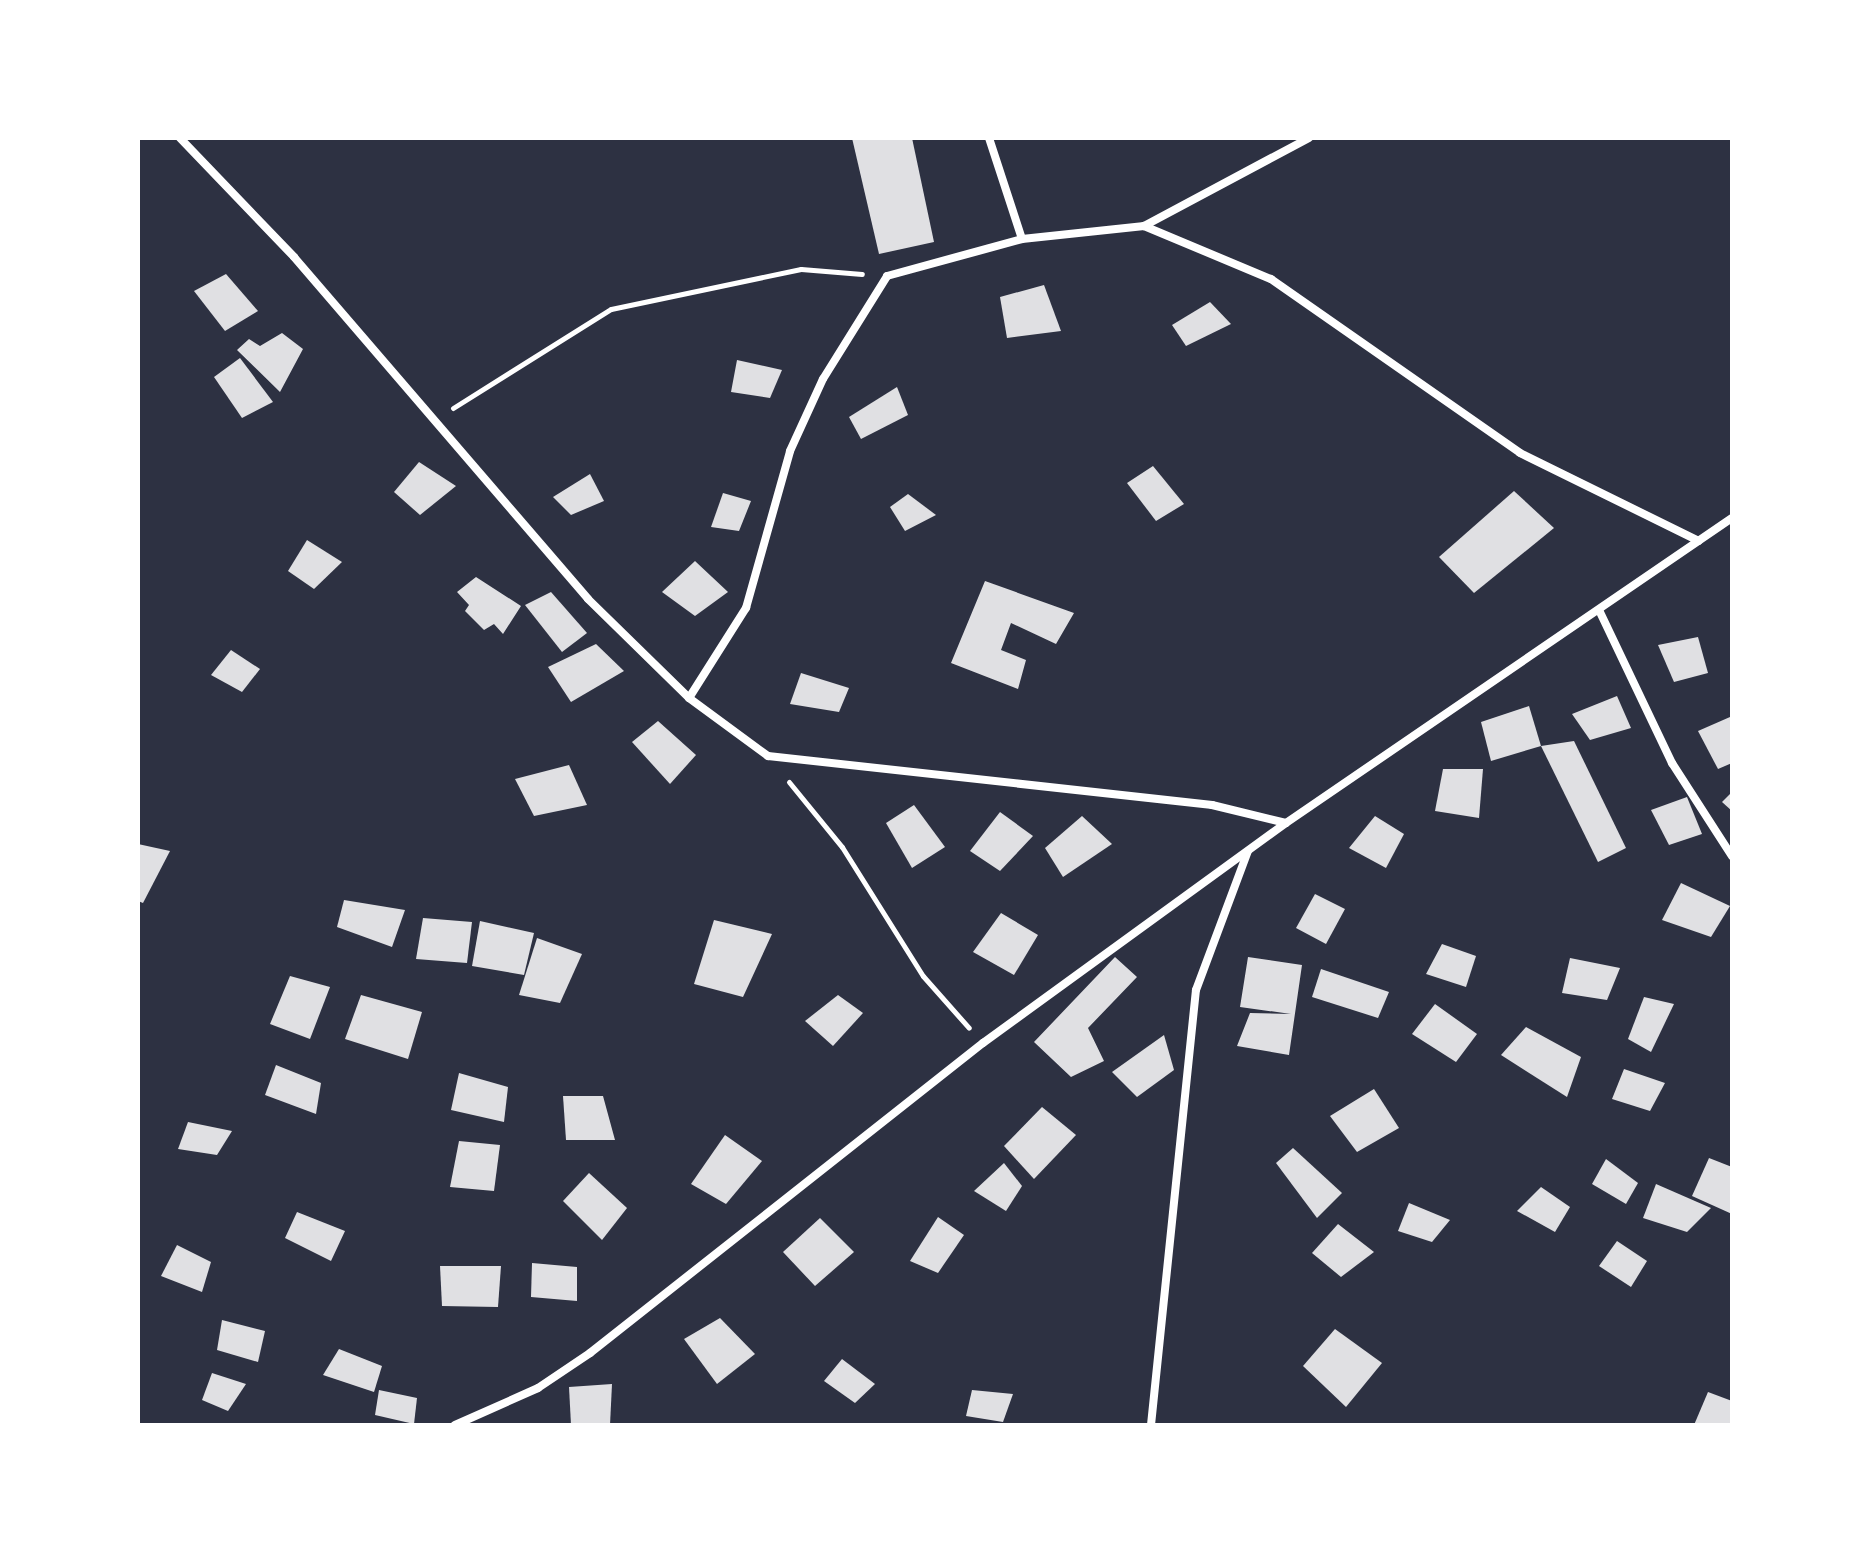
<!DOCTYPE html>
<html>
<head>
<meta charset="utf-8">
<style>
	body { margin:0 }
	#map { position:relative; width:1870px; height:1563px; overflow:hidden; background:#2d3142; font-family:Figtree,sans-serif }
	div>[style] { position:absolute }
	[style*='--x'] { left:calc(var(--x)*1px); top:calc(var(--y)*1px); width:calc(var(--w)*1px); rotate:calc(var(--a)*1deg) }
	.building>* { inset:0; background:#e0e0e3 }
	.path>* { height:5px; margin:-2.5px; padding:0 2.5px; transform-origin:2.5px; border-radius:2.5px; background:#fff }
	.minor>* { height:8px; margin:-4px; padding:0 4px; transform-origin:4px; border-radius:4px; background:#fff }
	span { translate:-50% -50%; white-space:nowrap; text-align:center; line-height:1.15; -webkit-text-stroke:6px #fff; paint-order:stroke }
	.frame { position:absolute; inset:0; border:140px solid #fff; pointer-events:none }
</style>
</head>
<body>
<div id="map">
	<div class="building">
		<div style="clip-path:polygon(852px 138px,912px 138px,934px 242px,879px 254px)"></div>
		<div style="clip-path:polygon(226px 274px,258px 311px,225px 331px,194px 291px)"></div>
		<div style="clip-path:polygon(1044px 285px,1061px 331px,1007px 338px,1000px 297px)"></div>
		<div style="clip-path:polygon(1210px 302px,1231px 324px,1186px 346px,1172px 325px)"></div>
		<div style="clip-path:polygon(282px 333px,303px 349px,280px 392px,237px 350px,249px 339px,260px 346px)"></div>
		<div style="clip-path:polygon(240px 358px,273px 402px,242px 418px,214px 377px)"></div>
		<div style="clip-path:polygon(737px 360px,782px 370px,770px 398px,731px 392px)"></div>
		<div style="clip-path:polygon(897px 387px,908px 415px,861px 439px,849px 417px)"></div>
		<div style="clip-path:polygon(419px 462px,456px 486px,420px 515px,394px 492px)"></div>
		<div style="clip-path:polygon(1153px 466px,1184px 504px,1156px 521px,1127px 483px)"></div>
		<div style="clip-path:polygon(590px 474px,604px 501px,571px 515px,553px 497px)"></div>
		<div style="clip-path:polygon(1514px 491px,1554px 528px,1474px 593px,1439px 557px)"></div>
		<div style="clip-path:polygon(723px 493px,751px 501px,739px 531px,711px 527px)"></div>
		<div style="clip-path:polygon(908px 494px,936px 515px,905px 531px,890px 507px)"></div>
		<div style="clip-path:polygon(307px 540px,342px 562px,314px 589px,288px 571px)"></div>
		<div style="clip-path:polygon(695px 561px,728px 592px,695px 616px,662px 592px)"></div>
		<div style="clip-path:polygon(476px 577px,521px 606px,503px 634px,494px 624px,484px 630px,465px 611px,469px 605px,457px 592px)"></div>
		<div style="clip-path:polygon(985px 581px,1074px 613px,1056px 644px,1011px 623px,1001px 650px,1026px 660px,1018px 689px,951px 663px)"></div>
		<div style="clip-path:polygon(551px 592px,587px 633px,562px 652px,525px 605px)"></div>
		<div style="clip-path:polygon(1698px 637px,1708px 673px,1674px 682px,1658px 645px)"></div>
		<div style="clip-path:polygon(596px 644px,624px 671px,571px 702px,548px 667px)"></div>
		<div style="clip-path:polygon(231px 650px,260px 669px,242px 692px,211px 675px)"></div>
		<div style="clip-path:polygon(801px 673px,849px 688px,839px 712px,790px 704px)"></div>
		<div style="clip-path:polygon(1617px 696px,1631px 728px,1590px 740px,1572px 714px)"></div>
		<div style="clip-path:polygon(1529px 706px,1541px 746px,1491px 761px,1481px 722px)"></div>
		<div style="clip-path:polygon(1730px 717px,1732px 763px,1718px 769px,1698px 731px)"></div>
		<div style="clip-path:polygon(658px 721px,696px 755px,670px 784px,632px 742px)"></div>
		<div style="clip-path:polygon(1574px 741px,1626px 848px,1598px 862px,1541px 746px)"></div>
		<div style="clip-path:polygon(569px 765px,587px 805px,534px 816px,515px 779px)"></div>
		<div style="clip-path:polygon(1443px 769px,1483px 769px,1479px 818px,1435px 811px)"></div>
		<div style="clip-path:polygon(1732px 792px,1732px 811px,1722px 802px)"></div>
		<div style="clip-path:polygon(1687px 797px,1702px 834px,1669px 845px,1651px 810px)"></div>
		<div style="clip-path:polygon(914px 805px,945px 847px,912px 868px,886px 823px)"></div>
		<div style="clip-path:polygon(1000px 812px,1033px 836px,1000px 871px,970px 851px)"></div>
		<div style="clip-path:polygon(1082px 816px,1112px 844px,1063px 877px,1045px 848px)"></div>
		<div style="clip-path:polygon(1375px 816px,1404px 834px,1386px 868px,1349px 848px)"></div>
		<div style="clip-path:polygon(138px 844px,170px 851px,143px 903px,138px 901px)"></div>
		<div style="clip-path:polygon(1681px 883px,1730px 906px,1711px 937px,1662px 920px)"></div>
		<div style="clip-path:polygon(1315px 894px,1345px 909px,1326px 944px,1296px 928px)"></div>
		<div style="clip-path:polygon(344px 900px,405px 910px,392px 947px,337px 927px)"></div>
		<div style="clip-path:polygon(1001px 913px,1038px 935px,1014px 975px,973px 952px)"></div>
		<div style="clip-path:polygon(423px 918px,472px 922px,467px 963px,416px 959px)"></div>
		<div style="clip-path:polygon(714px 920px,772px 934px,743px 997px,694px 984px)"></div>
		<div style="clip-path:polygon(480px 921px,534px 933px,524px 975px,472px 966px)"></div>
		<div style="clip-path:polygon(537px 938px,582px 954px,560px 1003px,519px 995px)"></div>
		<div style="clip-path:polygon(1442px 944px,1476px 956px,1466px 987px,1426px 974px)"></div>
		<div style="clip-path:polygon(1115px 957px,1137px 977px,1088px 1028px,1104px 1061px,1071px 1077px,1034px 1042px)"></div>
		<div style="clip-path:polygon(1248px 957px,1302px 965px,1289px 1055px,1237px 1046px,1250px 1013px,1291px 1014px,1240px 1007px)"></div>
		<div style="clip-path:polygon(1570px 958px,1620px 968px,1607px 1000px,1562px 993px)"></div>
		<div style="clip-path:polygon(1321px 969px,1389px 992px,1378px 1018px,1312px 997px)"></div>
		<div style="clip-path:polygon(290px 976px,330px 987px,310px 1039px,270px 1024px)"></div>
		<div style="clip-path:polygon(361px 995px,422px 1012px,408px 1059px,345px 1039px)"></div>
		<div style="clip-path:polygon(838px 995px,863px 1013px,833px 1046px,805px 1021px)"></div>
		<div style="clip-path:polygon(1644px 997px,1674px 1004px,1651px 1052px,1628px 1039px)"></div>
		<div style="clip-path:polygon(1435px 1004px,1477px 1034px,1456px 1062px,1412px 1034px)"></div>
		<div style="clip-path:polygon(1526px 1027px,1581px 1057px,1567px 1097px,1501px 1055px)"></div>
		<div style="clip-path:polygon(1164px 1035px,1174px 1070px,1137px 1097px,1112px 1072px)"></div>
		<div style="clip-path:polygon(276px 1065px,321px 1083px,316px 1114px,265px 1095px)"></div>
		<div style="clip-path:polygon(1624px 1069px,1665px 1083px,1650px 1111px,1612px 1099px)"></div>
		<div style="clip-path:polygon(459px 1073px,508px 1087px,504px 1122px,451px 1110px)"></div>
		<div style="clip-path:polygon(1374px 1089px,1399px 1128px,1357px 1152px,1330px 1116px)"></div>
		<div style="clip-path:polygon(563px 1096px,603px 1096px,615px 1140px,566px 1140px)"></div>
		<div style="clip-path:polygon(1042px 1107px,1076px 1135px,1034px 1179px,1004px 1146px)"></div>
		<div style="clip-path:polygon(188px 1122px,232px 1131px,217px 1155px,178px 1149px)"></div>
		<div style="clip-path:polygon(725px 1135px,762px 1161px,726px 1204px,691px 1184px)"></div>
		<div style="clip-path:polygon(459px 1141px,500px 1145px,494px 1191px,450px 1187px)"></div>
		<div style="clip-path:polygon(1293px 1148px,1342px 1193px,1317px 1218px,1276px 1163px)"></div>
		<div style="clip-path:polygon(1709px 1158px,1732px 1167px,1732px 1214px,1692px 1196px)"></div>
		<div style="clip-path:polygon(1606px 1159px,1638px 1183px,1626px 1204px,1592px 1184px)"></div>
		<div style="clip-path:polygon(1004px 1163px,1022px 1186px,1006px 1211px,974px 1191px)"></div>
		<div style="clip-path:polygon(589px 1173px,627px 1208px,602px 1240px,563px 1201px)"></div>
		<div style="clip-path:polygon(1656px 1184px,1711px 1208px,1687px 1232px,1643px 1218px)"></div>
		<div style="clip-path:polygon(1541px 1187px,1570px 1207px,1555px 1232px,1517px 1211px)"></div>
		<div style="clip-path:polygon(1409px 1203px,1450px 1220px,1432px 1242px,1398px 1231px)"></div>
		<div style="clip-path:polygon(297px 1212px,345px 1231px,331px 1261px,285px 1238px)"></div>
		<div style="clip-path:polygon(938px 1217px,964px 1235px,938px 1273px,910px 1261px)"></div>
		<div style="clip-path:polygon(820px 1218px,854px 1252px,815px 1286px,783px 1252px)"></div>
		<div style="clip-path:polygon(1338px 1224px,1374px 1252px,1341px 1277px,1312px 1253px)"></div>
		<div style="clip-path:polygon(1617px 1241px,1647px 1261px,1631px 1287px,1599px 1266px)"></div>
		<div style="clip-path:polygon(177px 1245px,211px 1262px,202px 1292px,161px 1276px)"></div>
		<div style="clip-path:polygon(532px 1263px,577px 1267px,577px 1301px,531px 1297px)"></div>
		<div style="clip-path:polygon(440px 1266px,501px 1266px,498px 1307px,442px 1306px)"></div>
		<div style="clip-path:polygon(720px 1318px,755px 1354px,717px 1384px,684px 1339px)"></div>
		<div style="clip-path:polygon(222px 1320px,265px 1331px,258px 1362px,217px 1350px)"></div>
		<div style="clip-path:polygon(1335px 1329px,1382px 1363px,1346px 1407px,1303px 1366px)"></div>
		<div style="clip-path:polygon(339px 1349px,382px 1366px,374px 1392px,323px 1375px)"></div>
		<div style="clip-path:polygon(842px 1359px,875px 1384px,855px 1403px,824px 1381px)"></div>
		<div style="clip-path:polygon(212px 1373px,246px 1384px,228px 1411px,202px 1400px)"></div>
		<div style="clip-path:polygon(612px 1384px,610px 1425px,571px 1425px,569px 1387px)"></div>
		<div style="clip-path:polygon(379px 1390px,417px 1398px,414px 1424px,375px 1415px)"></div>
		<div style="clip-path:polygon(972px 1390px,1013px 1394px,1003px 1422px,966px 1416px)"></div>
		<div style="clip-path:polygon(1708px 1392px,1732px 1401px,1732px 1425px,1694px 1425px)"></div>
	</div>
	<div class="path">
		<div style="--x:453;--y:408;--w:186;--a:-32.1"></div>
		<div style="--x:611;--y:309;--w:194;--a:-11.9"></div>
		<div style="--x:801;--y:269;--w:61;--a:4.7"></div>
		<div style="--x:789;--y:782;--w:84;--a:50.8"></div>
		<div style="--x:842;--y:847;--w:152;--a:57.9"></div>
		<div style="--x:923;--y:976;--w:69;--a:48.5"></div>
	</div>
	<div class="minor">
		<div style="--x:180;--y:138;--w:165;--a:46.2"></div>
		<div style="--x:294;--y:257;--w:451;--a:49.3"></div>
		<div style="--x:588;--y:599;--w:141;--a:44.4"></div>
		<div style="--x:689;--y:698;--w:98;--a:36.3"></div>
		<div style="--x:768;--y:756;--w:447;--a:6.3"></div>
		<div style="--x:1212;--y:805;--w:76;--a:13.7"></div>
		<div style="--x:989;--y:138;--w:106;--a:71.9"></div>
		<div style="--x:1144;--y:226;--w:138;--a:22.7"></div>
		<div style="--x:1271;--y:279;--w:304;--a:34.9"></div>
		<div style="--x:1520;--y:453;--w:199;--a:26.2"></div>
		<div style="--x:1599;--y:610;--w:170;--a:64.5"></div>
		<div style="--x:1672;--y:763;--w:111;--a:57.2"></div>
		<div style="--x:689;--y:698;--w:107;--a:-57.7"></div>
		<div style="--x:746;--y:608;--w:163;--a:-74.3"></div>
		<div style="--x:790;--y:451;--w:79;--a:-65.4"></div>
		<div style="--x:823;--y:379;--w:121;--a:-58.1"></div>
		<div style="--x:887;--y:276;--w:140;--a:-15.3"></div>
		<div style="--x:1022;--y:239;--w:123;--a:-6.1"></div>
		<div style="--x:1144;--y:226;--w:187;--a:-28.1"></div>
		<div style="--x:455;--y:1425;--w:91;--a:-24"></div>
		<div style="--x:538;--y:1388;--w:63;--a:-33.9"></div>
		<div style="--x:590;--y:1353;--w:501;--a:-38.27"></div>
		<div style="--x:983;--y:1043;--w:374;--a:-36"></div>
		<div style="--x:1286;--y:823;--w:540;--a:-34.37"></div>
		<div style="--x:1151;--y:1425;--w:437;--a:-84.1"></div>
		<div style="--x:1196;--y:990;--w:148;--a:-69.5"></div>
	</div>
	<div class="frame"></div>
</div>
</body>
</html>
